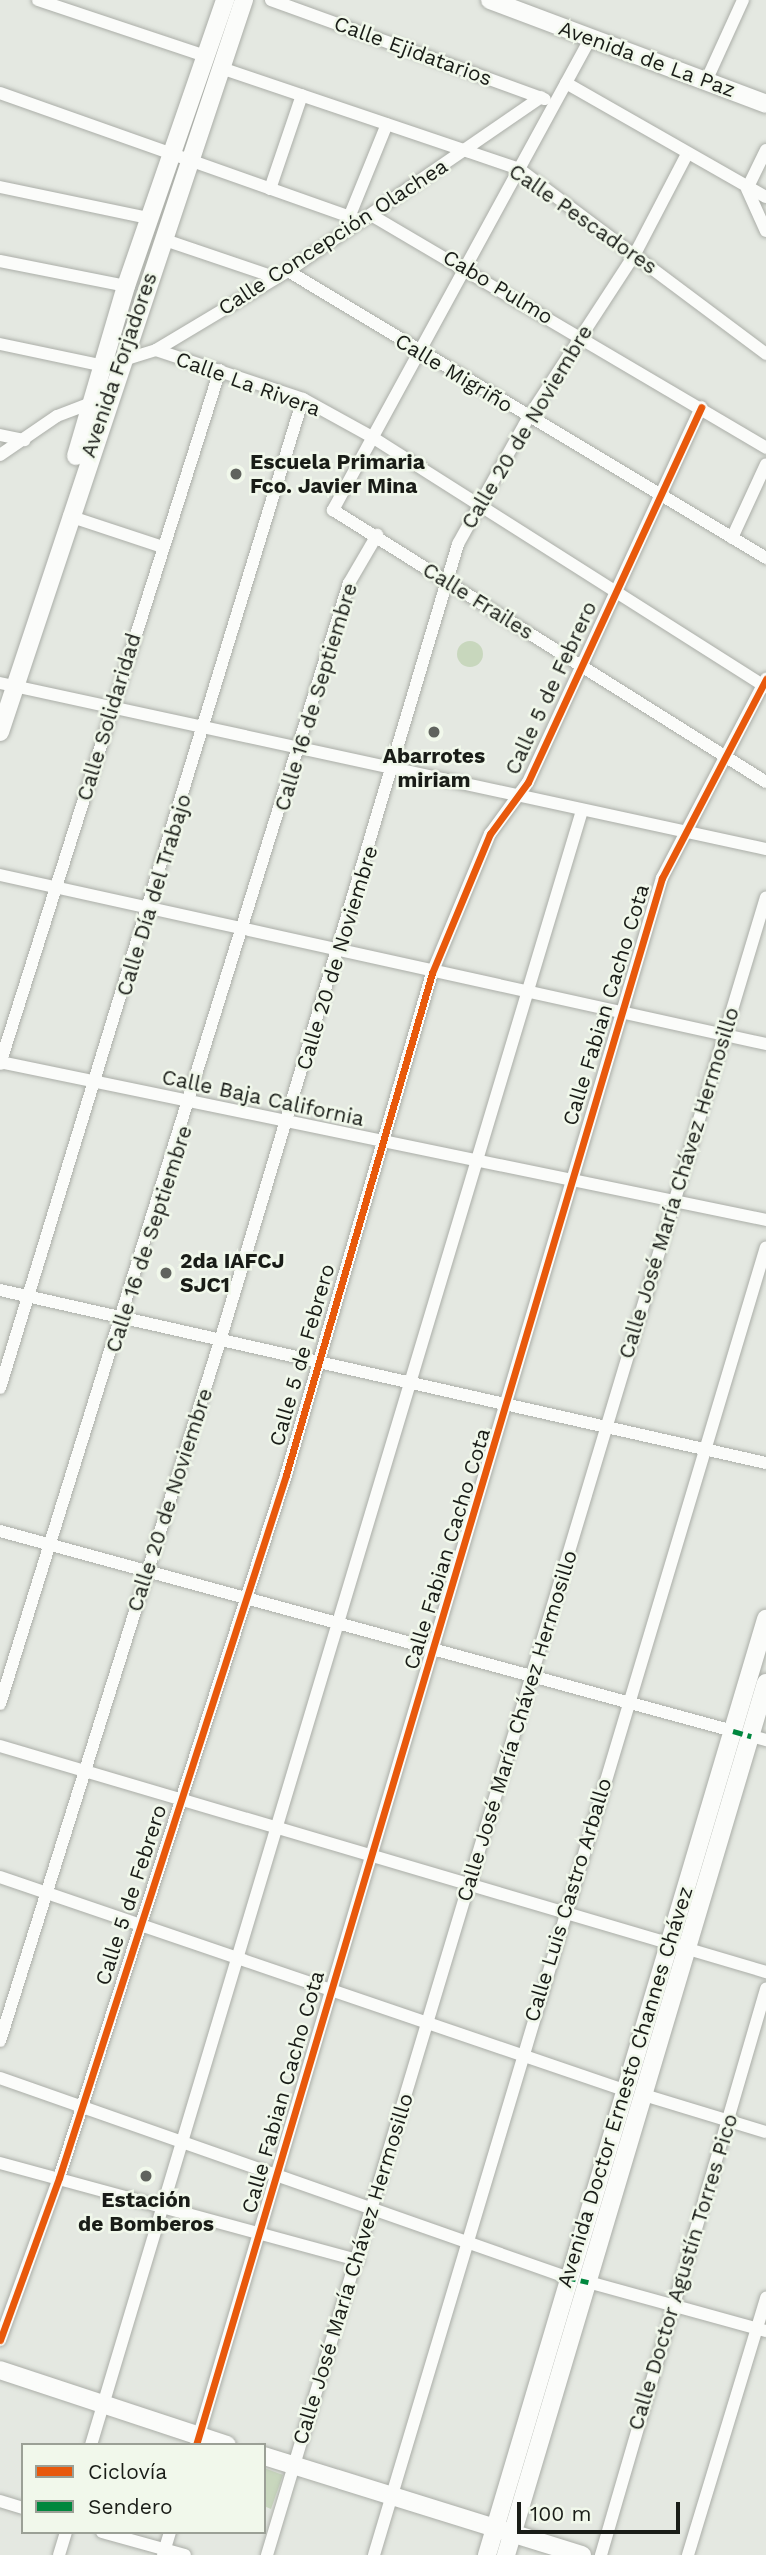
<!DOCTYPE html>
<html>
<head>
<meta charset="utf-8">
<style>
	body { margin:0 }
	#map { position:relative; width:766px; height:2555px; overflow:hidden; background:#e4e8e1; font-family:"Work Sans",sans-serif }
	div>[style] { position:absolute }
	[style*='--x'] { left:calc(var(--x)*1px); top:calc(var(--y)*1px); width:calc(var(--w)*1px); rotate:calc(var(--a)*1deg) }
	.green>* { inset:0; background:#c8d7bd }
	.round { border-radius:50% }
	.roads { filter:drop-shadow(0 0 2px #abaea8) drop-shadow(0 0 2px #abaea8) }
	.street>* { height:12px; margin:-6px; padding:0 6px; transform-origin:6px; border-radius:6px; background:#fbfcfa }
	.secondary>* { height:18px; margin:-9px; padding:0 9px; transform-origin:9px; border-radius:9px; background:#fbfcfa }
	.quiet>* { height:5px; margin-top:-2.5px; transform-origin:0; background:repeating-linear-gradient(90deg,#00873e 0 10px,transparent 0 15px) }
	.cycleway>* { height:7px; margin:-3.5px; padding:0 3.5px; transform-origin:3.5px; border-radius:3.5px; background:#e8590c }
	.dots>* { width:19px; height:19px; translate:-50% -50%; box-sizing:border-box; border:4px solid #f1f8eb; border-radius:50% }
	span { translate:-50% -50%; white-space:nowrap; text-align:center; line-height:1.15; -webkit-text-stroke:5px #f1f8eb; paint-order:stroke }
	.street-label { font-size:21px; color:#191c17 }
	.poi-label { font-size:21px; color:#191c17; font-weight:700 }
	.left { translate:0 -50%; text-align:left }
	.legend { position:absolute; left:21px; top:2443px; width:245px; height:91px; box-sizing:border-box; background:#f1f8eb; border:2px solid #9ba096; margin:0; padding:9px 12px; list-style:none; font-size:21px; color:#191c17 }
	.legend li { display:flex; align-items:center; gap:14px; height:35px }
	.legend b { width:35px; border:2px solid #9ba096 }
	.scale { position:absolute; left:517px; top:2502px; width:163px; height:32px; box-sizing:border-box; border:4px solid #191c17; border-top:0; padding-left:9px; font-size:21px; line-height:24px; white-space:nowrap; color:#191c17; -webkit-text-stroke:5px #f1f8eb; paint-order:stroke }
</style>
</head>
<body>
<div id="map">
	<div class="green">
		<div class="round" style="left:457px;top:641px;width:26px;height:26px"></div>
		<div style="clip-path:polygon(264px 2468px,283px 2475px,271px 2509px,264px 2506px)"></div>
	</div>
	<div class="roads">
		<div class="street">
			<div style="--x:38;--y:0;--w:176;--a:18.5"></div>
			<div style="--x:271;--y:0;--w:291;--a:19.9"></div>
			<div style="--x:590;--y:39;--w:537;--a:118.62"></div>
			<div style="--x:333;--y:510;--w:511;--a:32.14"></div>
			<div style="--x:221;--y:68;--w:315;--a:18.7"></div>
			<div style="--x:519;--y:169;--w:309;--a:36.8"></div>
			<div style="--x:707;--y:79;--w:87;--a:-65.5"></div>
			<div style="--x:566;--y:83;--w:230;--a:29.7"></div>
			<div style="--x:0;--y:93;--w:384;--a:19.5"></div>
			<div style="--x:766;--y:150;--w:43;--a:116"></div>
			<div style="--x:747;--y:189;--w:46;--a:65.7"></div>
			<div style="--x:0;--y:187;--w:152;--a:11.8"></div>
			<div style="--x:270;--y:189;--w:99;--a:-71.2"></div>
			<div style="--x:350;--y:215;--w:98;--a:-67.9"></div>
			<div style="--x:371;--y:215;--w:459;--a:30.5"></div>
			<div style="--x:162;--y:239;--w:118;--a:18.7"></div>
			<div style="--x:0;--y:261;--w:128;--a:11.2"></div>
			<div style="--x:288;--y:271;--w:558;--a:30.98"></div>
			<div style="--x:0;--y:344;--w:106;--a:11.9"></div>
			<div style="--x:104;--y:366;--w:54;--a:-17.1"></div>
			<div style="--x:156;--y:350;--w:154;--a:-30.9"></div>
			<div style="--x:288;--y:271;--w:307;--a:-34.5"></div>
			<div style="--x:156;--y:350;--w:155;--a:18.4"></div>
			<div style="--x:303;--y:399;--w:79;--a:28.8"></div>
			<div style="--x:372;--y:437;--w:467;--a:32.4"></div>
			<div style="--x:0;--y:435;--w:25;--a:12"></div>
			<div style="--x:0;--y:455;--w:69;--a:-34.4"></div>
			<div style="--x:57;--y:416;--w:39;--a:-21"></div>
			<div style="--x:69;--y:516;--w:99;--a:18.3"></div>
			<div style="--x:732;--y:538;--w:81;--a:-65.3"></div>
			<div style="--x:0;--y:683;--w:784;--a:12.23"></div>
			<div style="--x:0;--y:875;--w:784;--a:12.44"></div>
			<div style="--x:0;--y:1062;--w:782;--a:11.65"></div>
			<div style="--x:0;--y:1064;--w:728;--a:-72.41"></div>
			<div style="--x:0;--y:1290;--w:785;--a:12.73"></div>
			<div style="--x:0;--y:1388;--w:1034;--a:-72.97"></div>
			<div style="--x:0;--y:1531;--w:760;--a:15.26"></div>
			<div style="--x:0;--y:1704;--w:1174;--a:-72.71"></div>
			<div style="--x:349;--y:583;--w:56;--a:-59.7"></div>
			<div style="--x:751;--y:1736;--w:16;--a:15"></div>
			<div style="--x:0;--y:1746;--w:799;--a:16.44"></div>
			<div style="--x:0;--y:1877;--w:659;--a:18.85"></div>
			<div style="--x:0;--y:2041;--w:734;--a:-72.55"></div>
			<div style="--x:220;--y:1341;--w:832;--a:-73.37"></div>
			<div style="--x:458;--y:544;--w:144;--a:-60.9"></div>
			<div style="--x:528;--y:418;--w:196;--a:-56.9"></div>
			<div style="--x:635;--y:254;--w:110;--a:-62.5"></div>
			<div style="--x:0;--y:2078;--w:600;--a:19.37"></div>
			<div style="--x:644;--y:2095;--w:127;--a:16.9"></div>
			<div style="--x:0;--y:2163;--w:371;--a:15.2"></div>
			<div style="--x:588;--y:2282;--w:185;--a:15.4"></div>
			<div style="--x:0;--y:2340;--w:172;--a:-70"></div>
			<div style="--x:59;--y:2178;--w:739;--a:-72.1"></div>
			<div style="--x:286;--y:1475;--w:523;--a:-73.78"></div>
			<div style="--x:432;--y:973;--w:151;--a:-67.4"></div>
			<div style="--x:490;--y:834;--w:64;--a:-53.8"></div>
			<div style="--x:528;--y:782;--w:413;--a:-65.2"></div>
			<div style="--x:91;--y:2445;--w:1707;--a:-73.28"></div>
			<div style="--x:196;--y:2445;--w:1635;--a:-73.44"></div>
			<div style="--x:662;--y:878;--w:225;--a:-62.4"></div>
			<div style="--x:0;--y:2501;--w:24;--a:17"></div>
			<div style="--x:102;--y:2532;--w:86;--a:15.5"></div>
			<div style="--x:59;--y:2555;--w:24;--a:-73"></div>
			<div style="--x:163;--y:2555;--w:24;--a:-73"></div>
			<div style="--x:267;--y:2555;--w:1731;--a:-73.25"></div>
			<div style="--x:374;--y:2555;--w:1365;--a:-73.32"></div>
			<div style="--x:601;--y:2555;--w:590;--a:-73.75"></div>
			<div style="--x:688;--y:2555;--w:269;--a:-73.1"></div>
		</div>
		<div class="secondary">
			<div style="--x:490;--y:0;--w:295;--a:20.6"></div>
			<div style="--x:76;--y:456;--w:177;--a:-73.6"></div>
			<div style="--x:126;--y:286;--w:303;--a:-70.9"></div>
			<div style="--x:0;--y:732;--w:772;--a:-71.57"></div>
			<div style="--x:0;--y:2370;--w:239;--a:18.3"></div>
			<div style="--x:264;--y:2456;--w:333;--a:17.3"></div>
			<div style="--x:487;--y:2555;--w:977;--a:-73.4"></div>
			<div style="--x:506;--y:2555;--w:910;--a:-73.4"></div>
		</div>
	</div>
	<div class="quiet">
		<div style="--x:733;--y:1731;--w:19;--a:16"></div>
		<div style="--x:566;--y:2277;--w:23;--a:13"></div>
	</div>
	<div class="cycleway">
		<div style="--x:0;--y:2340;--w:172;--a:-70"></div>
		<div style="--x:59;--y:2178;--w:739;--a:-72.1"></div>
		<div style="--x:286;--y:1475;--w:523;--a:-73.78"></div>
		<div style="--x:432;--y:973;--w:151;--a:-67.4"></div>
		<div style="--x:490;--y:834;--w:64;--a:-53.8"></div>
		<div style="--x:528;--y:782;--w:413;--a:-65.2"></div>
		<div style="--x:196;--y:2445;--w:1635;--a:-73.44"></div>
		<div style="--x:662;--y:878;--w:225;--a:-62.4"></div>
	</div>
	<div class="dots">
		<div style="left:236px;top:474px;background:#60635e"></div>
		<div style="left:434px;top:732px;background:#60635e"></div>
		<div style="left:166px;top:1273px;background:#60635e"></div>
		<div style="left:146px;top:2176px;background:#60635e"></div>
	</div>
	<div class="street-label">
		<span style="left:413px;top:51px;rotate:20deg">Calle Ejidatarios</span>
		<span style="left:647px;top:59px;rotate:20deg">Avenida de La Paz</span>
		<span style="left:583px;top:219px;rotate:35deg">Calle Pescadores</span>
		<span style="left:333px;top:237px;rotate:-33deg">Calle Concepción Olachea</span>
		<span style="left:498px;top:287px;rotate:31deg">Cabo Pulmo</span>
		<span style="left:119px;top:365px;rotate:-71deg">Avenida Forjadores</span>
		<span style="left:454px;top:373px;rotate:31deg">Calle Migriño</span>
		<span style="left:248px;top:384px;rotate:20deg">Calle La Rivera</span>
		<span style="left:527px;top:427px;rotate:-59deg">Calle 20 de Noviembre</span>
		<span style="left:478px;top:601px;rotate:32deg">Calle Frailes</span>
		<span style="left:551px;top:688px;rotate:-65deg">Calle 5 de Febrero</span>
		<span style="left:316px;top:697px;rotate:-73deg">Calle 16 de Septiembre</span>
		<span style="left:109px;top:717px;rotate:-73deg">Calle Solidaridad</span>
		<span style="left:154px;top:895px;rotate:-73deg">Calle Día del Trabajo</span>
		<span style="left:337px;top:958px;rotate:-73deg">Calle 20 de Noviembre</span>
		<span style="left:606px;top:1005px;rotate:-73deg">Calle Fabian Cacho Cota</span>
		<span style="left:263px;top:1098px;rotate:12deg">Calle Baja California</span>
		<span style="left:679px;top:1183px;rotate:-73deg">Calle José María Chávez Hermosillo</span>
		<span style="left:149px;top:1239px;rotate:-72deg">Calle 16 de Septiembre</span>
		<span style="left:302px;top:1355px;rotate:-74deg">Calle 5 de Febrero</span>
		<span style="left:170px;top:1500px;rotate:-72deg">Calle 20 de Noviembre</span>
		<span style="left:447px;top:1549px;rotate:-73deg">Calle Fabian Cacho Cota</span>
		<span style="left:517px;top:1726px;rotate:-73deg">Calle José María Chávez Hermosillo</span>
		<span style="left:131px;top:1895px;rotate:-72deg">Calle 5 de Febrero</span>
		<span style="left:568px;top:1900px;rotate:-73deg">Calle Luis Castro Arballo</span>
		<span style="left:625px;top:2087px;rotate:-73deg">Avenida Doctor Ernesto Channes Chávez</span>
		<span style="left:283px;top:2092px;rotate:-74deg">Calle Fabian Cacho Cota</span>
		<span style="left:353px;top:2269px;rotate:-73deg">Calle José María Chávez Hermosillo</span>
		<span style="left:683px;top:2272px;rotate:-73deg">Calle Doctor Agustín Torres Pico</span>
	</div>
	<div class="poi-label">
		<span class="left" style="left:250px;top:474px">Escuela Primaria<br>Fco. Javier Mina</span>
		<span style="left:434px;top:768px">Abarrotes<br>miriam</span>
		<span class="left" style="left:180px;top:1273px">2da IAFCJ<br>SJC1</span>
		<span style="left:146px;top:2212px">Estación<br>de Bomberos</span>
	</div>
	<ul class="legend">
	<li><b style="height:9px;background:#e8590c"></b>Ciclovía</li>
	<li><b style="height:9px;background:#00873e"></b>Sendero</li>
	</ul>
	<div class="scale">100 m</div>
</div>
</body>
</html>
